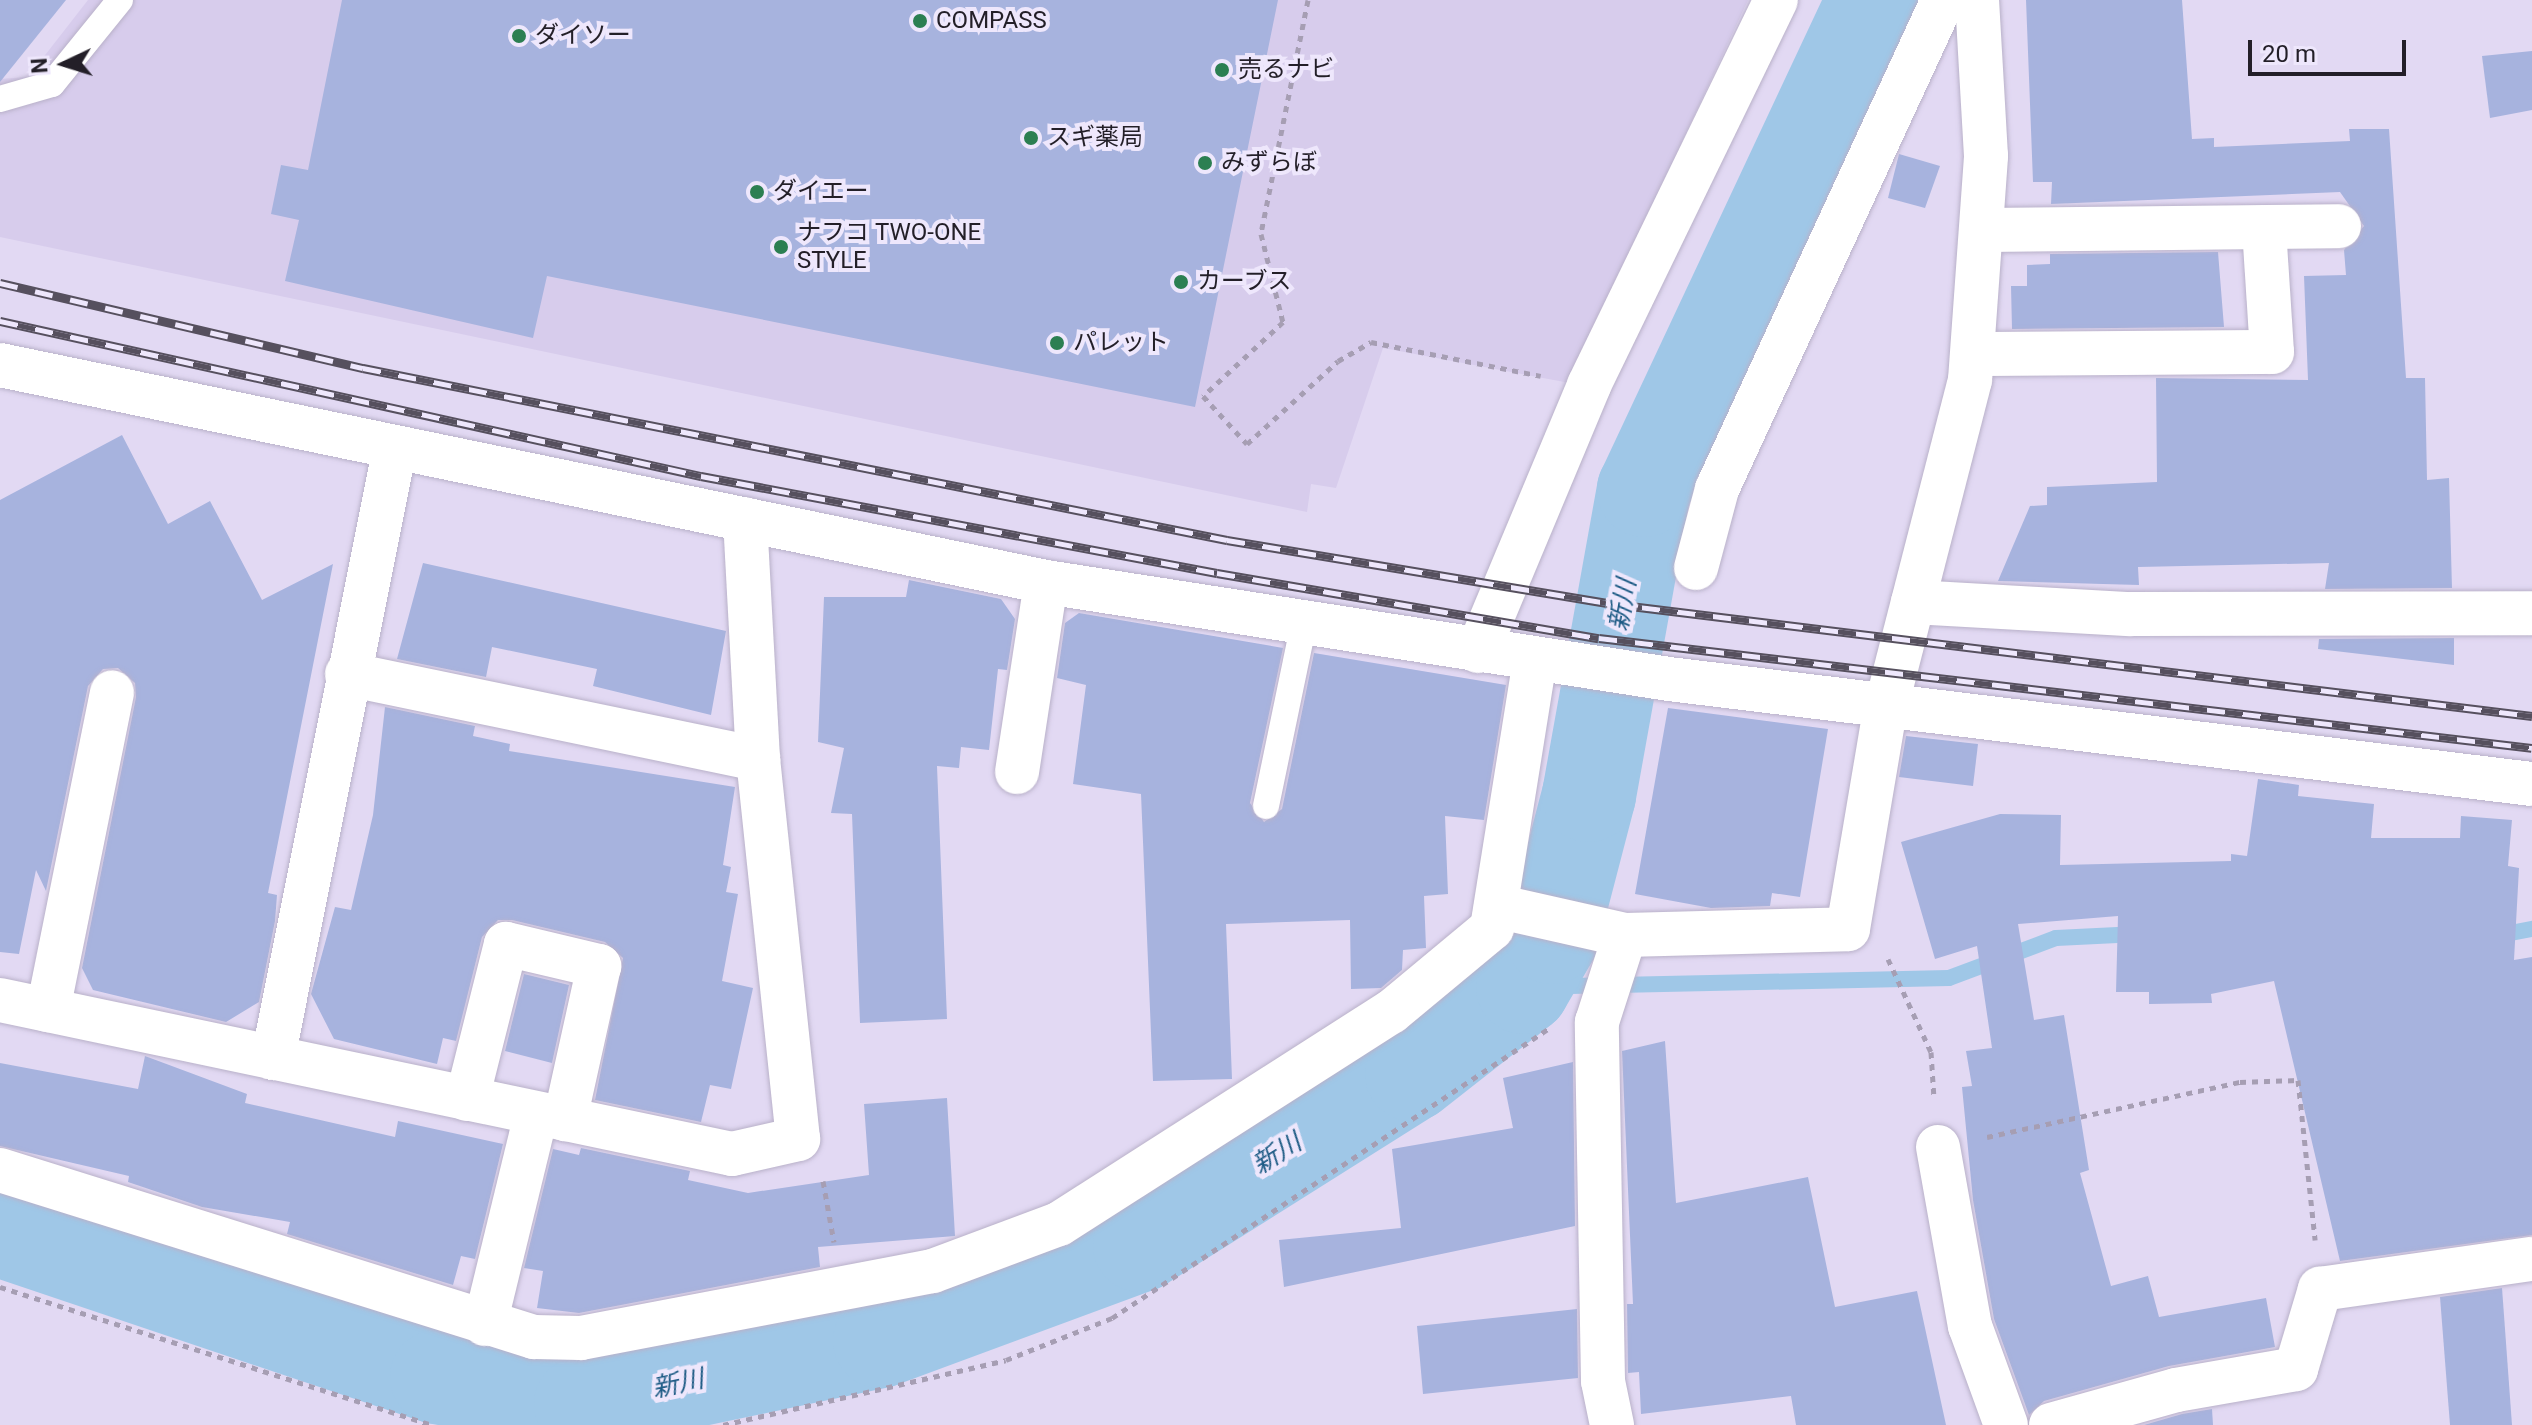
<!DOCTYPE html>
<html>
<head>
<meta charset="utf-8">
<style>
	body { margin:0 }
	#map { position:relative; width:2532px; height:1425px; overflow:hidden; background:#e2d9f3; font-family:Roboto,"Noto Sans JP",sans-serif }
	div>[style] { position:absolute }
	[style*='--x'] { left:calc(var(--x)*1px); top:calc(var(--y)*1px); width:calc(var(--w)*1px); rotate:calc(var(--a)*1deg) }
	.built>* { inset:0; background:#d7ccec }
	.stream>* { height:16px; margin:-8px; padding:0 8px; transform-origin:8px; border-radius:8px; background:#9fc7e7 }
	.river>* { height:94px; margin:-47px; padding:0 47px; transform-origin:47px; border-radius:47px; background:#9fc7e7 }
	.building>* { inset:0; background:#a7b3de }
	.path>* { height:5px; margin-top:-2.5px; transform-origin:0; background:repeating-linear-gradient(90deg,#a69eb3 0 6px,transparent 0 12px) }
	.roads { filter:drop-shadow(0 0 2px #b9b1c9) drop-shadow(0 0 2px #b9b1c9) }
	.lane>* { height:26px; margin:-13px; padding:0 13px; transform-origin:13px; border-radius:13px; background:#fff }
	.street>* { height:44px; margin:-22px; padding:0 22px; transform-origin:22px; border-radius:22px; background:#fff }
	.secondary>* { height:44px; margin:-22px; padding:0 22px; transform-origin:22px; border-radius:22px; background:#fff }
	.rail>* { height:9px; margin-top:-4.5px; transform-origin:0; background:repeating-linear-gradient(90deg,#eee7fc 0 18px,#56505e 0 36px); box-sizing:border-box; border-block:2px solid #56505e }
	.dots>* { width:22px; height:22px; translate:-50% -50%; box-sizing:border-box; border:4px solid #eee7fc; border-radius:50% }
	span { translate:-50% -50%; white-space:nowrap; text-align:center; line-height:1.15; -webkit-text-stroke:8px #eee7fc; paint-order:stroke }
	.poi-label { font-size:24px; color:#231f28 }
	.left { translate:0 -50%; text-align:left }
	.water-label { font-size:26px; color:#1c5a84; font-style:italic }
	.north { position:absolute; left:24px; top:24px; width:80px; height:80px; -webkit-text-stroke:6px #eee7fc; paint-order:stroke; rotate:266deg; font-size:22px; font-weight:700; line-height:32px; text-align:center; color:#231f28 }
	.north::after { content:''; display:block; margin:auto; width:28px; height:36px; background:#231f28; clip-path:polygon(50% 0,100% 100%,50% 72%,0 100%) }
	.scale { position:absolute; left:2248px; top:40px; width:158px; height:36px; box-sizing:border-box; border:4px solid #231f28; border-top:0; padding-left:10px; font-size:24px; line-height:28px; white-space:nowrap; color:#231f28; -webkit-text-stroke:6px #eee7fc; paint-order:stroke }
</style>
</head>
<body>
<div id="map">
	<div class="built">
		<div style="clip-path:polygon(88px 0,1748px 0,1570px 383px,1383px 348px,1336px 488px,1311px 484px,1307px 512px,0 237px,0 79px,28px 77px)"></div>
	</div>
	<div class="stream">
		<div style="--x:2495;--y:936;--w:38;--a:-11"></div>
		<div style="--x:1523;--y:987;--w:426;--a:-1.2"></div>
		<div style="--x:1949;--y:978;--w:114;--a:-20.5"></div>
		<div style="--x:2056;--y:938;--w:82;--a:-2.8"></div>
	</div>
	<div class="river">
		<div style="--x:0;--y:1230;--w:461;--a:18.6"></div>
		<div style="--x:437;--y:1377;--w:147;--a:10.6"></div>
		<div style="--x:581;--y:1404;--w:306;--a:-11.9"></div>
		<div style="--x:880;--y:1341;--w:277;--a:-20.3"></div>
		<div style="--x:1140;--y:1245;--w:321;--a:-32.2"></div>
		<div style="--x:1412;--y:1074;--w:141;--a:-38.1"></div>
		<div style="--x:1523;--y:987;--w:58;--a:-59.9"></div>
		<div style="--x:1552;--y:937;--w:147;--a:-75.4"></div>
		<div style="--x:1589;--y:795;--w:310;--a:-79.8"></div>
		<div style="--x:1644;--y:490;--w:541;--a:-64.86"></div>
	</div>
	<div class="building">
		<div style="clip-path:polygon(0 0,66px 0,0 82px)"></div>
		<div style="clip-path:polygon(342px 0,1278px 0,1195px 407px,547px 276px,533px 338px,285px 281px,299px 220px,271px 214px,281px 165px,308px 170px)"></div>
		<div style="clip-path:polygon(2026px 0,2182px 0,2192px 139px,2214px 138px,2214px 147px,2350px 141px,2349px 129px,2389px 129px,2406px 378px,2425px 378px,2427px 480px,2449px 478px,2452px 588px,2325px 589px,2329px 563px,2138px 567px,2139px 585px,1998px 581px,2030px 506px,2047px 505px,2047px 487px,2157px 482px,2156px 378px,2308px 380px,2304px 276px,2346px 275px,2344px 250px,2364px 226px,2340px 192px,2051px 204px,2052px 182px,2033px 182px)"></div>
		<div style="clip-path:polygon(2532px 51px,2532px 110px,2490px 118px,2482px 56px)"></div>
		<div style="clip-path:polygon(1899px 154px,1940px 166px,1925px 208px,1888px 198px)"></div>
		<div style="clip-path:polygon(2218px 252px,2224px 327px,2012px 329px,2011px 286px,2027px 286px,2027px 265px,2050px 264px,2050px 254px)"></div>
		<div style="clip-path:polygon(122px 435px,168px 524px,210px 501px,262px 600px,333px 564px,268px 893px,277px 895px,275px 921px,259px 1002px,226px 1022px,93px 990px,82px 968px,136px 697px,135px 683px,118px 668px,103px 669px,88px 686px,46px 891px,36px 870px,19px 954px,0 952px,0 500px)"></div>
		<div style="clip-path:polygon(423px 563px,726px 631px,711px 715px,593px 686px,597px 669px,492px 647px,486px 677px,397px 659px)"></div>
		<div style="clip-path:polygon(909px 580px,1001px 599px,1015px 619px,1007px 670px,998px 669px,989px 750px,961px 747px,959px 768px,937px 766px,947px 1019px,860px 1023px,852px 814px,831px 813px,844px 748px,818px 742px,824px 597px,906px 597px)"></div>
		<div style="clip-path:polygon(1079px 613px,1283px 648px,1250px 803px,1264px 822px,1282px 809px,1314px 653px,1506px 685px,1484px 820px,1445px 816px,1448px 894px,1424px 896px,1426px 948px,1403px 950px,1402px 970px,1381px 988px,1351px 989px,1350px 920px,1226px 924px,1232px 1079px,1153px 1081px,1141px 794px,1073px 784px,1086px 685px,1057px 678px,1065px 623px)"></div>
		<div style="clip-path:polygon(2454px 638px,2454px 665px,2318px 649px,2319px 639px)"></div>
		<div style="clip-path:polygon(385px 707px,475px 726px,473px 736px,510px 744px,509px 751px,735px 787px,723px 865px,731px 867px,726px 892px,738px 894px,722px 981px,753px 988px,731px 1089px,710px 1085px,701px 1122px,595px 1100px,623px 958px,605px 942px,512px 920px,498px 920px,482px 937px,456px 1041px,443px 1038px,437px 1064px,334px 1039px,311px 994px,335px 907px,351px 910px,373px 815px)"></div>
		<div style="clip-path:polygon(1668px 708px,1828px 729px,1800px 897px,1772px 893px,1770px 906px,1711px 908px,1635px 894px)"></div>
		<div style="clip-path:polygon(1906px 736px,1978px 744px,1973px 786px,1899px 777px)"></div>
		<div style="clip-path:polygon(2258px 779px,2299px 785px,2298px 796px,2374px 804px,2371px 838px,2460px 838px,2461px 816px,2512px 820px,2508px 866px,2519px 868px,2514px 960px,2532px 957px,2532px 1235px,2340px 1261px,2274px 981px,2211px 994px,2212px 1003px,2149px 1004px,2149px 992px,2116px 992px,2118px 916px,2018px 924px,2034px 1020px,2064px 1015px,2089px 1170px,2080px 1173px,2111px 1286px,2148px 1276px,2159px 1317px,2266px 1298px,2275px 1347px,2169px 1366px,2044px 1401px,2029px 1415px,1994px 1319px,1973px 1200px,1962px 1087px,1972px 1086px,1966px 1051px,1992px 1048px,1977px 946px,1935px 959px,1901px 842px,2000px 814px,2061px 815px,2060px 865px,2231px 861px,2231px 854px,2247px 856px)"></div>
		<div style="clip-path:polygon(524px 974px,569px 985px,552px 1063px,505px 1051px)"></div>
		<div style="clip-path:polygon(1665px 1041px,1676px 1203px,1808px 1177px,1835px 1307px,1917px 1291px,1946px 1425px,1796px 1425px,1791px 1396px,1641px 1414px,1639px 1372px,1628px 1373px,1627px 1304px,1633px 1304px,1622px 1051px)"></div>
		<div style="clip-path:polygon(145px 1056px,247px 1094px,245px 1103px,395px 1137px,398px 1121px,503px 1144px,475px 1259px,461px 1256px,453px 1285px,287px 1234px,290px 1222px,202px 1207px,128px 1182px,129px 1176px,0 1146px,0 1063px,138px 1089px)"></div>
		<div style="clip-path:polygon(1573px 1062px,1575px 1226px,1284px 1287px,1279px 1240px,1401px 1228px,1392px 1149px,1513px 1128px,1503px 1078px)"></div>
		<div style="clip-path:polygon(947px 1098px,955px 1236px,818px 1247px,820px 1267px,579px 1313px,537px 1308px,543px 1271px,524px 1268px,553px 1149px,579px 1155px,581px 1148px,690px 1171px,688px 1180px,748px 1193px,869px 1175px,864px 1104px)"></div>
		<div style="clip-path:polygon(2502px 1288px,2512px 1425px,2450px 1425px,2440px 1297px)"></div>
		<div style="clip-path:polygon(1577px 1309px,1578px 1378px,1423px 1394px,1417px 1326px)"></div>
		<div style="clip-path:polygon(2212px 1409px,2213px 1425px,2144px 1425px,2182px 1414px)"></div>
	</div>
	<div class="path">
		<div style="--x:1308;--y:0;--w:239;--a:101.4"></div>
		<div style="--x:1261;--y:234;--w:91;--a:76"></div>
		<div style="--x:1283;--y:322;--w:109;--a:137.2"></div>
		<div style="--x:1203;--y:396;--w:65;--a:47.5"></div>
		<div style="--x:1247;--y:444;--w:123;--a:-42.4"></div>
		<div style="--x:1338;--y:361;--w:38;--a:-30"></div>
		<div style="--x:1371;--y:342;--w:173;--a:11.3"></div>
		<div style="--x:1888;--y:959;--w:102;--a:65.2"></div>
		<div style="--x:1931;--y:1052;--w:47;--a:86.3"></div>
		<div style="--x:1987;--y:1137;--w:259;--a:-12.3"></div>
		<div style="--x:2240;--y:1082;--w:58;--a:-2"></div>
		<div style="--x:2298;--y:1080;--w:161;--a:83.9"></div>
		<div style="--x:823;--y:1181;--w:62;--a:79.8"></div>
		<div style="--x:0;--y:1287;--w:454;--a:17.7"></div>
		<div style="--x:723;--y:1425;--w:290;--a:-12.9"></div>
		<div style="--x:1006;--y:1360;--w:114;--a:-21.6"></div>
		<div style="--x:1112;--y:1318;--w:523;--a:-33.54"></div>
	</div>
	<div class="roads">
		<div class="lane">
			<div style="--x:0;--y:99;--w:54;--a:-16.1"></div>
			<div style="--x:52;--y:84;--w:108;--a:-51"></div>
			<div style="--x:1266;--y:806;--w:187;--a:-78.3"></div>
		</div>
		<div class="street">
			<div style="--x:1984;--y:230;--w:355;--a:-0.6"></div>
			<div style="--x:1973;--y:354;--w:299;--a:-0.4"></div>
			<div style="--x:2272;--y:352;--w:125;--a:-93.7"></div>
			<div style="--x:0;--y:365;--w:1068;--a:11.72"></div>
			<div style="--x:1046;--y:582;--w:631;--a:8.85"></div>
			<div style="--x:1696;--y:568;--w:82;--a:-75.1"></div>
			<div style="--x:1717;--y:489;--w:539;--a:-65.2"></div>
			<div style="--x:1913;--y:602;--w:218;--a:3.2"></div>
			<div style="--x:2131;--y:614;--w:401;--a:-0.1"></div>
			<div style="--x:1478;--y:651;--w:288;--a:-67.3"></div>
			<div style="--x:1589;--y:385;--w:428;--a:-64.1"></div>
			<div style="--x:347;--y:674;--w:420;--a:11.7"></div>
			<div style="--x:1017;--y:772;--w:192;--a:-81.3"></div>
			<div style="--x:1496;--y:906;--w:132;--a:12.7"></div>
			<div style="--x:1625;--y:935;--w:223;--a:-1.5"></div>
			<div style="--x:1848;--y:929;--w:221;--a:-80.4"></div>
			<div style="--x:1885;--y:711;--w:342;--a:-75.6"></div>
			<div style="--x:1970;--y:380;--w:225;--a:-85.9"></div>
			<div style="--x:1986;--y:156;--w:156;--a:-93.3"></div>
			<div style="--x:0;--y:1000;--w:748;--a:11.88"></div>
			<div style="--x:732;--y:1154;--w:68;--a:-12.8"></div>
			<div style="--x:798;--y:1139;--w:382;--a:-96"></div>
			<div style="--x:758;--y:759;--w:240;--a:-93.1"></div>
			<div style="--x:48;--y:1010;--w:324;--a:-78.6"></div>
			<div style="--x:273;--y:1058;--w:623;--a:-78.71"></div>
			<div style="--x:467;--y:1099;--w:160;--a:-75.9"></div>
			<div style="--x:506;--y:944;--w:96;--a:13.3"></div>
			<div style="--x:599;--y:966;--w:157;--a:102.5"></div>
			<div style="--x:1938;--y:1147;--w:182;--a:79.9"></div>
			<div style="--x:1970;--y:1326;--w:105;--a:70"></div>
			<div style="--x:0;--y:1170;--w:560;--a:17.37"></div>
			<div style="--x:534;--y:1337;--w:47;--a:1.2"></div>
			<div style="--x:581;--y:1338;--w:358;--a:-10.8"></div>
			<div style="--x:933;--y:1271;--w:134;--a:-20.5"></div>
			<div style="--x:1059;--y:1224;--w:394;--a:-32.6"></div>
			<div style="--x:1391;--y:1012;--w:131;--a:-39.7"></div>
			<div style="--x:1492;--y:928;--w:271;--a:-80.9"></div>
			<div style="--x:485;--y:1324;--w:216;--a:-76.3"></div>
			<div style="--x:1612;--y:1425;--w:45;--a:-101.6"></div>
			<div style="--x:1603;--y:1381;--w:359;--a:-91"></div>
			<div style="--x:1597;--y:1022;--w:91;--a:-72.2"></div>
			<div style="--x:2051;--y:1425;--w:130;--a:-15.6"></div>
			<div style="--x:2176;--y:1390;--w:122;--a:-9.9"></div>
			<div style="--x:2296;--y:1369;--w:84;--a:-73.3"></div>
			<div style="--x:2320;--y:1289;--w:214;--a:-8.1"></div>
		</div>
		<div class="secondary">
			<div style="--x:1669;--y:679;--w:869;--a:6.94"></div>
		</div>
	</div>
	<div class="rail">
		<div style="--x:0;--y:283;--w:373;--a:13.2"></div>
		<div style="--x:363;--y:368;--w:881;--a:11.26"></div>
		<div style="--x:1227;--y:540;--w:384;--a:9.4"></div>
		<div style="--x:1606;--y:603;--w:933;--a:6.96"></div>
		<div style="--x:0;--y:321;--w:718;--a:12.47"></div>
		<div style="--x:701;--y:476;--w:525;--a:10.65"></div>
		<div style="--x:1217;--y:573;--w:387;--a:9.7"></div>
		<div style="--x:1599;--y:638;--w:939;--a:6.72"></div>
	</div>
	<div class="dots">
		<div style="left:920px;top:21px;background:#2c7f52"></div>
		<div style="left:519px;top:36px;background:#2c7f52"></div>
		<div style="left:1222px;top:70px;background:#2c7f52"></div>
		<div style="left:1031px;top:138px;background:#2c7f52"></div>
		<div style="left:1205px;top:163px;background:#2c7f52"></div>
		<div style="left:757px;top:192px;background:#2c7f52"></div>
		<div style="left:781px;top:247px;background:#2c7f52"></div>
		<div style="left:1181px;top:282px;background:#2c7f52"></div>
		<div style="left:1057px;top:343px;background:#2c7f52"></div>
	</div>
	<div class="poi-label">
		<span class="left" style="left:936px;top:21px">COMPASS</span>
		<span class="left" style="left:535px;top:36px">ダイソー</span>
		<span class="left" style="left:1238px;top:70px">売るナビ</span>
		<span class="left" style="left:1047px;top:138px">スギ薬局</span>
		<span class="left" style="left:1221px;top:163px">みずらぼ</span>
		<span class="left" style="left:773px;top:192px">ダイエー</span>
		<span class="left" style="left:797px;top:247px">ナフコ TWO-ONE<br>STYLE</span>
		<span class="left" style="left:1197px;top:282px">カーブス</span>
		<span class="left" style="left:1073px;top:343px">パレット</span>
	</div>
	<div class="water-label">
		<span style="left:1623px;top:605px;rotate:-80deg">新川</span>
		<span style="left:1277px;top:1154px;rotate:-32deg">新川</span>
		<span style="left:678px;top:1384px;rotate:-12deg">新川</span>
	</div>
	<div class="north">N</div>
	<div class="scale">20 m</div>
</div>
</body>
</html>
